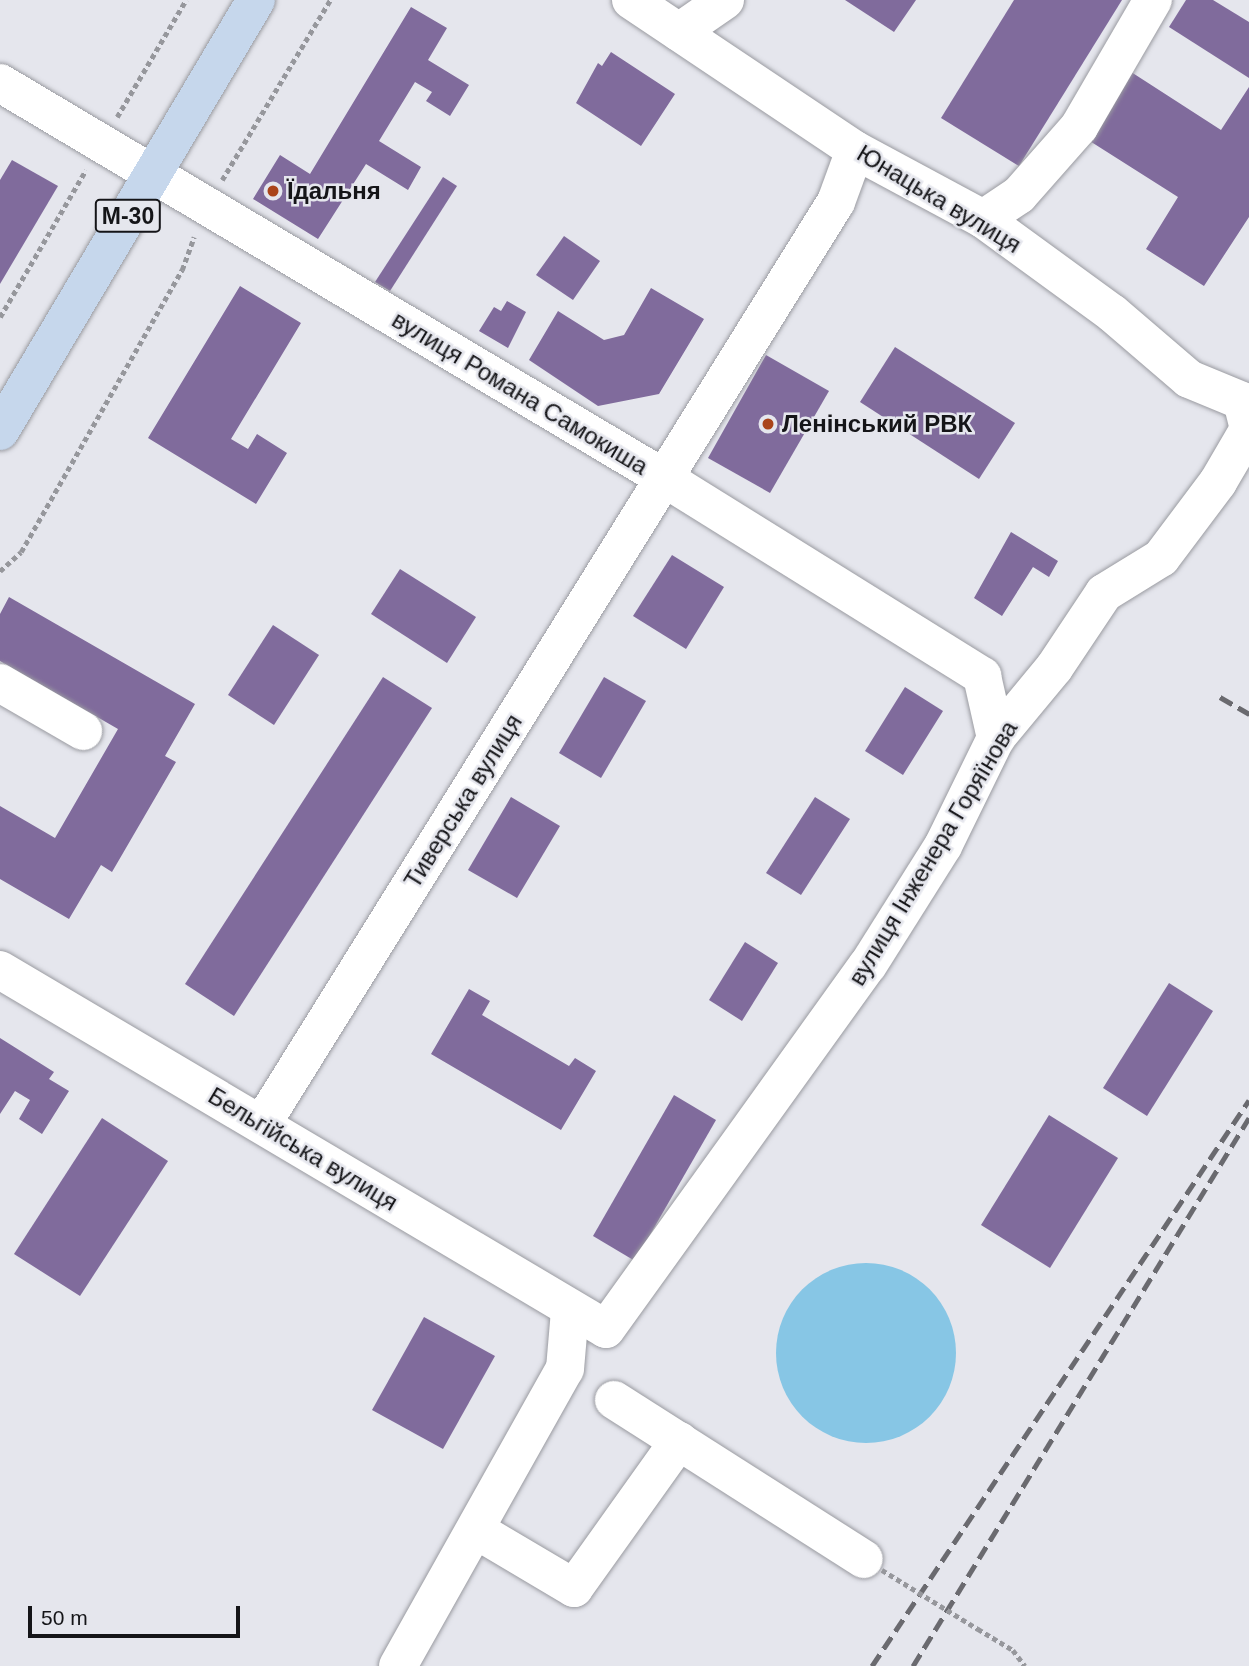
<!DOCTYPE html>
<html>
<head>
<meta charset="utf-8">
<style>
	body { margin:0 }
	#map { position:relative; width:1249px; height:1666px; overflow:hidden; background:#e5e6ed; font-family:Arial,sans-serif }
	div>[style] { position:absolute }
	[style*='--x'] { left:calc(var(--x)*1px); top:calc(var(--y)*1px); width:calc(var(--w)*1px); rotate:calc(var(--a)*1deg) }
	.water>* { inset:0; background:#87c6e5 }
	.round { border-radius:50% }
	.building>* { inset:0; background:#806b9c }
	.path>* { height:4.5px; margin-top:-2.25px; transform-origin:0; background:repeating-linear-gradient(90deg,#96979c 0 5px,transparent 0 8.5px) }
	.roads { filter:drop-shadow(0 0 2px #9a9ba1) drop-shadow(0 0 2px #9a9ba1) }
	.minor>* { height:38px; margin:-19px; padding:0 19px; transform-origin:19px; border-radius:19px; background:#fff }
	.highway>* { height:38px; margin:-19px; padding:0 19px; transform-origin:19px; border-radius:19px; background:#c6d7ec }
	.rail>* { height:5px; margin-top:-2.5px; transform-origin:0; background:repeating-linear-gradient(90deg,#6a6a6f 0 14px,transparent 0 21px) }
	.path-bridge>* { height:4.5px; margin-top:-2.25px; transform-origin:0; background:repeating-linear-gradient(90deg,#96979c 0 5px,transparent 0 8.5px) }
	.dots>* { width:19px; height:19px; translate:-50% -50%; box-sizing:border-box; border:4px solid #e5e6ed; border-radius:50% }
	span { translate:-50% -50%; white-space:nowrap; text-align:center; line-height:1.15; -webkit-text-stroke:5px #e5e6ed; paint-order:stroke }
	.shield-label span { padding:2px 5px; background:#e5e6ed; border:2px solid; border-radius:5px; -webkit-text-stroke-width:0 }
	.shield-label { font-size:23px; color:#151518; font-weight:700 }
	.poi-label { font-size:24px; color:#151518; font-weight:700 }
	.left { translate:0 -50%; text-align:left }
	.street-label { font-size:24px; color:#151518 }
	.scale { position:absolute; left:28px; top:1606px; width:212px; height:32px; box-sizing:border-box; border:4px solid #151518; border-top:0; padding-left:9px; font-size:21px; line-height:24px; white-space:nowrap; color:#151518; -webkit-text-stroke:5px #e5e6ed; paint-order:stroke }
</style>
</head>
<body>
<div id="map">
	<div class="water">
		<div class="round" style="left:776px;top:1263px;width:180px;height:180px"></div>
	</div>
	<div class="building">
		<div style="clip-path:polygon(845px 0,916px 0,894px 32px)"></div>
		<div style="clip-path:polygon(1014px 0,1122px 0,1019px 166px,941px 118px)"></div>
		<div style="clip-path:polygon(1186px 0,1213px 0,1249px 22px,1249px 78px,1169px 27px)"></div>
		<div style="clip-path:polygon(411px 7px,447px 28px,428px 60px,469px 85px,450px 116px,426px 101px,432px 92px,415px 82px,379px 141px,421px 167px,408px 190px,366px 164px,318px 239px,253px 199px,280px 155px,310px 174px)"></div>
		<div style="clip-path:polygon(611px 52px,675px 94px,641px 146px,576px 103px,598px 63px,602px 66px)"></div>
		<div style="clip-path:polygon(1128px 70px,1221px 130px,1249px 87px,1249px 217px,1204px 286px,1146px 249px,1178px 197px,1085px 138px)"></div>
		<div style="clip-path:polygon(12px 160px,58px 186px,0 284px,0 180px)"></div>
		<div style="clip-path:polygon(443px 177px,457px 186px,390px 291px,375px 282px)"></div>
		<div style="clip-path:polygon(564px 236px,600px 261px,573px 300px,536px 275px)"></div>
		<div style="clip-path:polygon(240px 286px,301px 323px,231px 439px,248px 449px,257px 434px,287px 453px,256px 504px,148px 438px)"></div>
		<div style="clip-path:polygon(651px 288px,704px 319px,659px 394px,598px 406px,529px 360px,558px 311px,604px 340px,624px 335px)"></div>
		<div style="clip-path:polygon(507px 301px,526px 312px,508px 348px,479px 331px,494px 307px,501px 311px)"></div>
		<div style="clip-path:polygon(895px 347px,1015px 423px,979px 479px,860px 402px)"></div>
		<div style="clip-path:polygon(766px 355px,829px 391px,770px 493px,708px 458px)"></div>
		<div style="clip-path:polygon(1011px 532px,1058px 561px,1049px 577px,1033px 567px,1002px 616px,974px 598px)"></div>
		<div style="clip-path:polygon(672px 555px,724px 587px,686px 649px,633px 616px)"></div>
		<div style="clip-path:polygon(400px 569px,476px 617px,447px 663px,371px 614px)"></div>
		<div style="clip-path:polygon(9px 597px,195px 704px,165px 756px,176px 762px,112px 872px,101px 865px,69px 919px,0 879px,0 806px,55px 838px,118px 729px,0 661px,0 614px)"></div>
		<div style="clip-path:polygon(273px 625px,319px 655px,274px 725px,228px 695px)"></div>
		<div style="clip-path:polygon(383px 677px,432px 708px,234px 1016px,185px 984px)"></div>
		<div style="clip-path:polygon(604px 677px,646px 701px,601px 778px,559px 753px)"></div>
		<div style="clip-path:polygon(905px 687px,943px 711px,903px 775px,865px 751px)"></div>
		<div style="clip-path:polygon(511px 797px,560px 826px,517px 898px,468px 870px)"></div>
		<div style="clip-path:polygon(815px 797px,850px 819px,801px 895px,766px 873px)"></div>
		<div style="clip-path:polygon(745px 942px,778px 963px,742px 1021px,709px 1000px)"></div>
		<div style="clip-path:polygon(1169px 983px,1213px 1011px,1147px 1116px,1103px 1088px)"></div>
		<div style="clip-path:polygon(469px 989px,490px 1001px,482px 1015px,569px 1066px,575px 1058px,596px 1071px,561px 1130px,431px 1054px)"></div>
		<div style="clip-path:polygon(0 1038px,54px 1072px,49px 1079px,69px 1091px,42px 1134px,19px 1119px,30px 1100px,15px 1091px,0 1114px)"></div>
		<div style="clip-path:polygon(674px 1095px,716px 1120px,635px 1261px,593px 1236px)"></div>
		<div style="clip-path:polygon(1049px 1115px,1118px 1158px,1050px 1268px,981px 1225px)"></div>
		<div style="clip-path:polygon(102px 1118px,168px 1161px,80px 1296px,14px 1254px)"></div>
		<div style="clip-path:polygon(424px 1317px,495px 1356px,443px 1449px,372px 1410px)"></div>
	</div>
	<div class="path">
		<div style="--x:117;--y:117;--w:136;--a:-59.5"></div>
		<div style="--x:222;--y:180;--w:210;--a:-59"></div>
		<div style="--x:0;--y:317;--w:170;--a:-59.7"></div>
		<div style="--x:0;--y:571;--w:28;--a:-42"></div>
		<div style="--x:21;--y:552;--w:325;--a:-60.3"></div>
		<div style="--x:182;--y:270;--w:35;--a:-70"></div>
		<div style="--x:978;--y:1629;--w:41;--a:31"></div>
		<div style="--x:1013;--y:1650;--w:20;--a:53"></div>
	</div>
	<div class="roads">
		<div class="minor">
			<div style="--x:631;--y:0;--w:270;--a:33.8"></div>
			<div style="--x:855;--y:150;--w:145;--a:28.3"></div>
			<div style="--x:983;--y:219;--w:160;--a:36.1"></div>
			<div style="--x:1112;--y:313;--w:101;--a:40.6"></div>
			<div style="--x:1189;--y:379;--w:57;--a:22.5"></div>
			<div style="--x:1242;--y:401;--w:29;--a:76"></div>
			<div style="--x:679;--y:32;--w:56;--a:-34.8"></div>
			<div style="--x:0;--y:83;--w:773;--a:30.75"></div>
			<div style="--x:664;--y:478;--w:375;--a:31.9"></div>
			<div style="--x:982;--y:676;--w:64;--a:77.3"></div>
			<div style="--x:983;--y:219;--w:43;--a:-33.7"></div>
			<div style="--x:1019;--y:195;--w:91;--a:-48.6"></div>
			<div style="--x:1079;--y:127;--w:147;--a:-59.8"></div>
			<div style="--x:0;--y:683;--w:96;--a:30"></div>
			<div style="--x:0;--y:970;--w:704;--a:30.64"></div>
			<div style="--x:606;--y:1329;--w:448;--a:-54.3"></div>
			<div style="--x:868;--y:965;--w:141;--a:-57.8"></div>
			<div style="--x:943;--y:846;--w:120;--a:-63.9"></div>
			<div style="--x:996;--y:738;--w:91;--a:-50.4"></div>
			<div style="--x:1054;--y:668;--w:90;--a:-56.3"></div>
			<div style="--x:1104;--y:593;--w:67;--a:-31.6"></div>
			<div style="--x:1161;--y:558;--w:95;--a:-53.1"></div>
			<div style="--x:1218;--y:482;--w:61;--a:-59.7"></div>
			<div style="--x:262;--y:1124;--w:1086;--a:-58.1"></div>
			<div style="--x:836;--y:202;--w:55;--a:-69.9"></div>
			<div style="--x:614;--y:1400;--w:296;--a:32.5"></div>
			<div style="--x:476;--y:1530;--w:114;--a:30.6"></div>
			<div style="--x:574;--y:1588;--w:181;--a:-54.5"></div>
			<div style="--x:398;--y:1666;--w:341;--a:-60.7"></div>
			<div style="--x:565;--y:1369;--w:58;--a:-85.1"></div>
		</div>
		<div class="highway">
			<div style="--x:0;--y:431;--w:501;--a:-59.29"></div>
		</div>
	</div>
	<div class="rail">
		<div style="--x:1220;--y:697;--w:34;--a:30"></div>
		<div style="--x:872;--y:1666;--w:680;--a:-56.33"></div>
		<div style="--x:913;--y:1666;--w:643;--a:-58.49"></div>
	</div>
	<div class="path-bridge">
		<div style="--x:882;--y:1570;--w:113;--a:31.6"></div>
	</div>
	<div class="dots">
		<div style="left:273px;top:191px;background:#aa441a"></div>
		<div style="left:768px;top:424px;background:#aa441a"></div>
	</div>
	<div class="shield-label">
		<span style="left:128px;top:216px">М-30</span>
	</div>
	<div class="poi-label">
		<span class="left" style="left:287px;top:191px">Їдальня</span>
		<span class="left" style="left:782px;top:424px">Ленінський РВК</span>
	</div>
	<div class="street-label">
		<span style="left:939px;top:199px;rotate:31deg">Юнацька вулиця</span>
		<span style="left:520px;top:393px;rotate:31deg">вулиця Романа Самокиша</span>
		<span style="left:463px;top:801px;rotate:-58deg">Тиверська вулиця</span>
		<span style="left:933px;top:853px;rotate:-59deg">вулиця Інженера Горяїнова</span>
		<span style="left:303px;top:1149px;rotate:31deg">Бельгійська вулиця</span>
	</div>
	<div class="scale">50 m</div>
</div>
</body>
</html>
